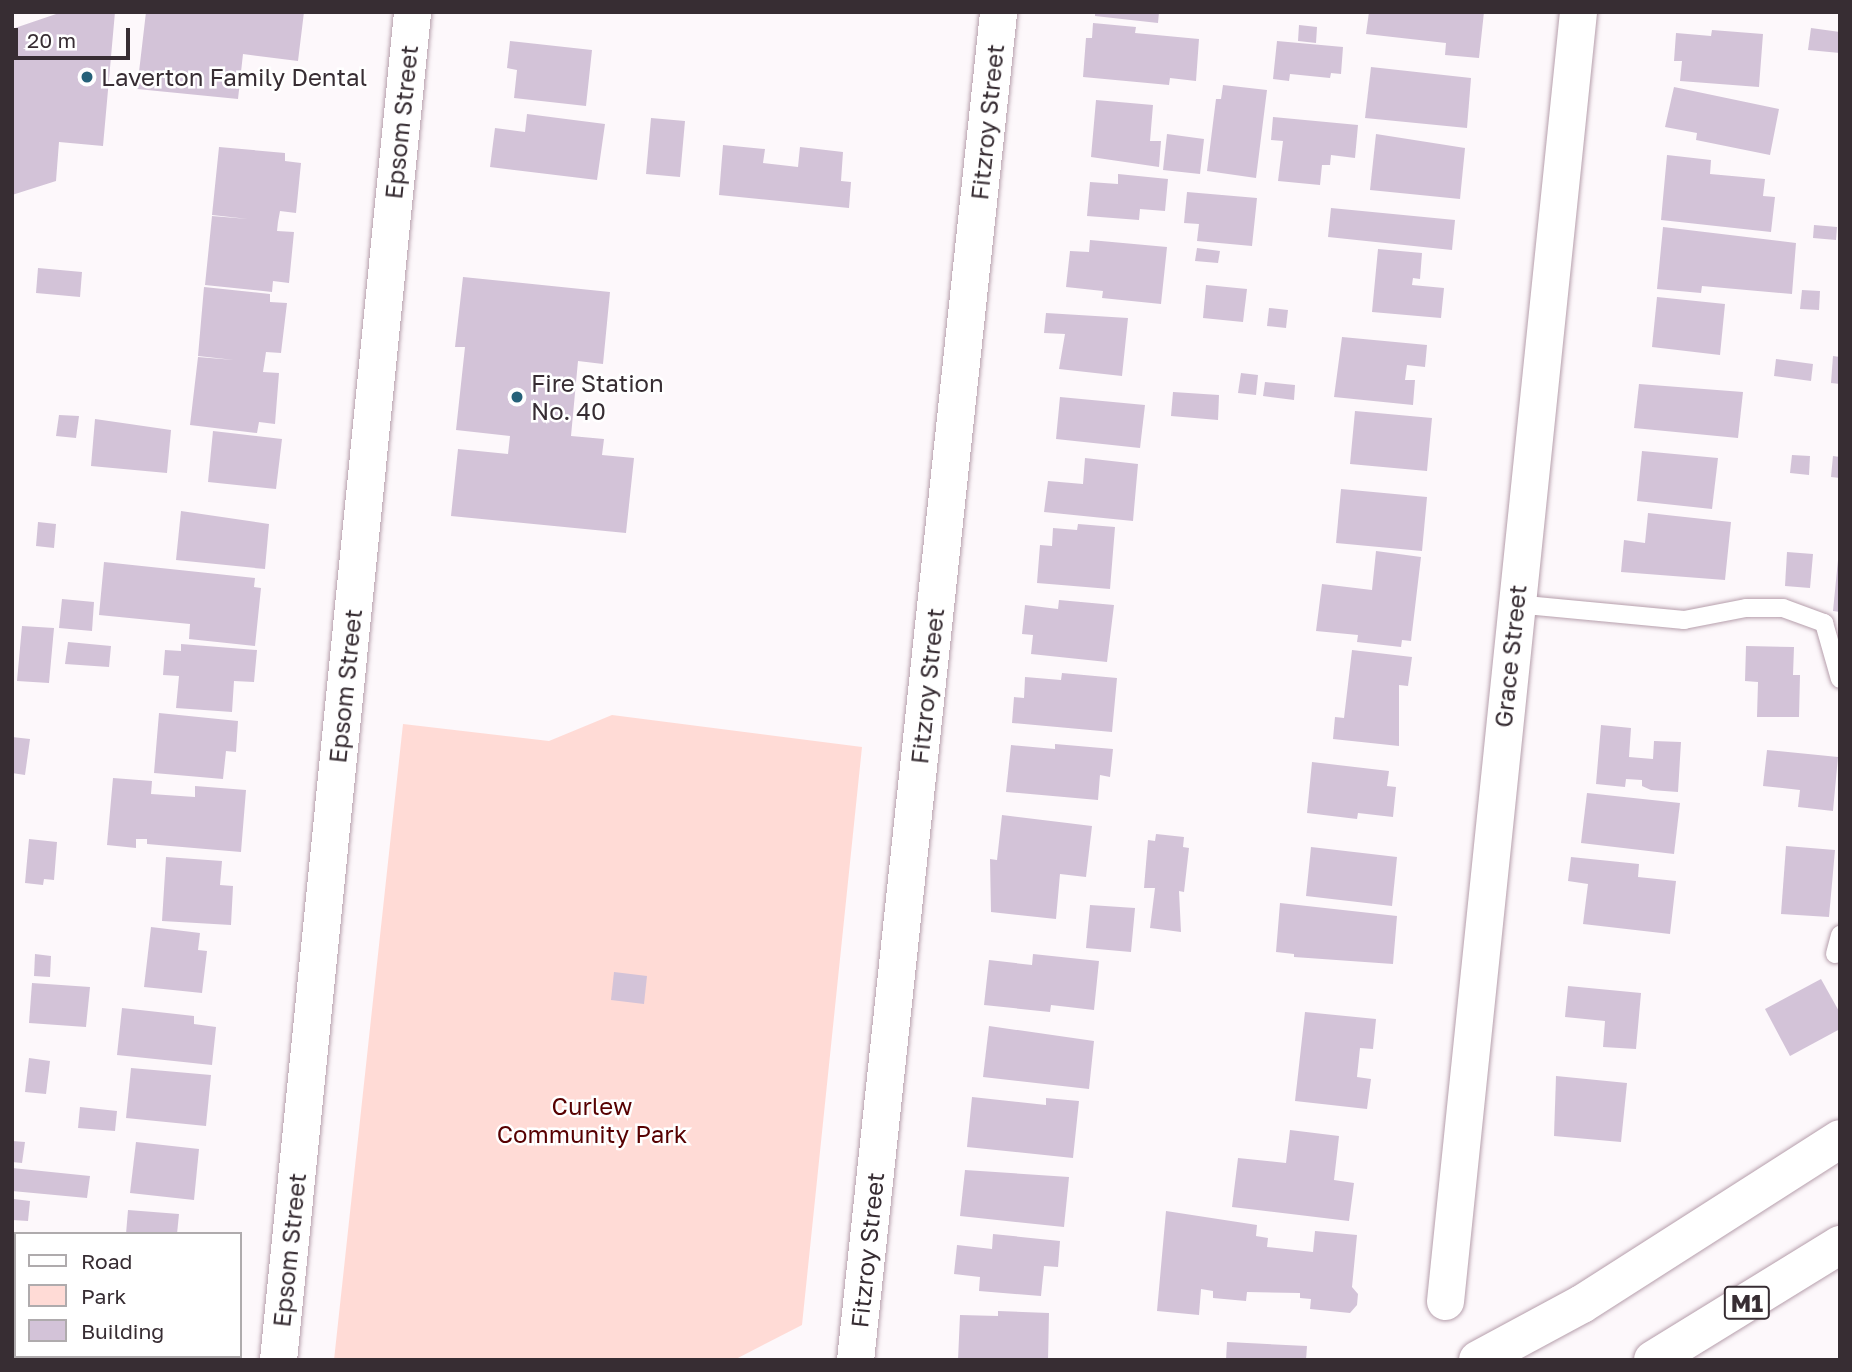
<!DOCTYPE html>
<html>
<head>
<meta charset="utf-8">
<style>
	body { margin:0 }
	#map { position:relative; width:1852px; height:1372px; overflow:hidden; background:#fdf8fb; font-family:"Golos Text",sans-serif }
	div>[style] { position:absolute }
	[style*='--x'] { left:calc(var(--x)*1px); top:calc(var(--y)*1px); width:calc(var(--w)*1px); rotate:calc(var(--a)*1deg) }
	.green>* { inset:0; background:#ffdbd6 }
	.building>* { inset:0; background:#d3c3d8 }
	.roads { filter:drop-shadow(0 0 2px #b69fac) drop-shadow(0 0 2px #b69fac) }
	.service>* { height:18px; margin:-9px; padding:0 9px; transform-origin:9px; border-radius:9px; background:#fff }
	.minor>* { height:37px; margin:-18.5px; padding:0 18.5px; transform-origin:18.5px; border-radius:18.5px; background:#fff }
	.motorway>* { height:38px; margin:-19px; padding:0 19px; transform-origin:19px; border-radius:19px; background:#fff }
	.dots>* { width:19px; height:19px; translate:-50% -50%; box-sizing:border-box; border:4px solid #fff; border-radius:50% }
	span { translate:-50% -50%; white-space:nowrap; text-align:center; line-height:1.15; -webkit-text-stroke:5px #fff; paint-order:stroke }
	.shield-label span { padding:2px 5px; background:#fff; border:2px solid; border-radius:5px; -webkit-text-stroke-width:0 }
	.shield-label { font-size:23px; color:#372d33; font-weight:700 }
	.poi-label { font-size:24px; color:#372d33 }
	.left { translate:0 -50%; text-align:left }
	.street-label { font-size:24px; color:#372d33 }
	.park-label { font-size:24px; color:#570001 }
	.frame { position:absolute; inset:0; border:14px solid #372d33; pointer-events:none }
	.legend { position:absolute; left:14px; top:1232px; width:228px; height:126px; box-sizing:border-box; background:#fff; border:2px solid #afabad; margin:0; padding:9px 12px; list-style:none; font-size:21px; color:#372d33 }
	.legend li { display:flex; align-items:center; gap:14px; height:35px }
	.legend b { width:35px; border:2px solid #afabad }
	.scale { position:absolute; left:14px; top:28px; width:116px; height:32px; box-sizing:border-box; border:4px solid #372d33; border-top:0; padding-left:9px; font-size:21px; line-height:24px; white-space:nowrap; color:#372d33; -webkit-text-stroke:5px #fff; paint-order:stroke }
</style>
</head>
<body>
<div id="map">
	<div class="green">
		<div style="clip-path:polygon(612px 715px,862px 747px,802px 1325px,734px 1360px,334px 1360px,403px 724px,549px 741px)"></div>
	</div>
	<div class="building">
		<div style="clip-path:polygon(62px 12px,115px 12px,103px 146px,59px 142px,56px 181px,12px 195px,12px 29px)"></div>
		<div style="clip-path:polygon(146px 12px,304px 12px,298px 61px,243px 54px,238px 99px,137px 89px)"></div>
		<div style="clip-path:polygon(1095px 12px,1159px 12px,1158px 23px,1095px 16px)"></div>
		<div style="clip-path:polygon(1369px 12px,1484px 12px,1479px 58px,1445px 55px,1446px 43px,1366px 34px)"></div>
		<div style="clip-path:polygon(1093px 23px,1136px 27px,1135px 33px,1199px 39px,1196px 81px,1170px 78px,1169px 85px,1083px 77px,1086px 38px,1092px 38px)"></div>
		<div style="clip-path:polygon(1299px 25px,1317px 27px,1316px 43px,1298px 41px)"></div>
		<div style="clip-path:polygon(1811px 28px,1840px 32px,1840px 53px,1808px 50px)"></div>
		<div style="clip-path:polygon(1712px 30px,1763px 34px,1759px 87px,1680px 81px,1682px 61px,1674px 61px,1676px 33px,1711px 36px)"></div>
		<div style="clip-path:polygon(510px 41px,592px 50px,586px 106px,514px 98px,517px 70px,507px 68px)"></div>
		<div style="clip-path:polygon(1277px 41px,1343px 47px,1341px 74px,1331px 73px,1330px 78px,1290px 74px,1289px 81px,1273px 79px)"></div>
		<div style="clip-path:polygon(1371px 67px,1471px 78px,1467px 128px,1365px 118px)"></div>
		<div style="clip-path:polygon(1223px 85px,1267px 90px,1256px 178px,1207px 171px,1216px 99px,1221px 99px)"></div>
		<div style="clip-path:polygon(1674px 87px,1779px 109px,1770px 155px,1696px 140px,1697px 133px,1665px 127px)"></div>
		<div style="clip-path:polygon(1096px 100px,1153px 105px,1150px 141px,1161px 141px,1159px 167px,1091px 157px)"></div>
		<div style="clip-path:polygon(527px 114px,605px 124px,597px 180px,490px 167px,495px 128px,525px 132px)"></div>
		<div style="clip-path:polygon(1273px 117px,1358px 125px,1355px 158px,1331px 155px,1330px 165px,1322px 165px,1320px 185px,1278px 181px,1283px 141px,1271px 140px)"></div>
		<div style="clip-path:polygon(651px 118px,685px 121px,680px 177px,646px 174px)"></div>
		<div style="clip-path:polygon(1167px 134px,1204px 139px,1200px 174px,1163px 170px)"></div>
		<div style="clip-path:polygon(1376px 134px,1465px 148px,1460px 199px,1370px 190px)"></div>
		<div style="clip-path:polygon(723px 145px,765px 149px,763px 163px,798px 167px,800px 147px,843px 152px,841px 181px,851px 182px,849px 208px,719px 195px)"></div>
		<div style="clip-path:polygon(219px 147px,285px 153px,285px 161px,301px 163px,296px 213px,280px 211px,278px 222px,277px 231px,294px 232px,289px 283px,273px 281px,272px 292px,205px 285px,212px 216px,248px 219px,212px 215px)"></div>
		<div style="clip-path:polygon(1667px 155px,1711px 160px,1710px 174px,1765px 179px,1763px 196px,1775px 197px,1771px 232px,1661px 220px)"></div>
		<div style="clip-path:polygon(1118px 174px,1168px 179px,1165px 211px,1140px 209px,1139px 220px,1087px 216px,1090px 182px,1118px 184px)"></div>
		<div style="clip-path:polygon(1187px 192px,1257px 198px,1252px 246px,1197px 241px,1199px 224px,1184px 223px)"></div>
		<div style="clip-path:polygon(1331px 208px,1455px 220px,1452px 250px,1328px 237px)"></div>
		<div style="clip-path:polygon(1814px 225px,1837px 227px,1836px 240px,1813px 238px)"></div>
		<div style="clip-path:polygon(1663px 227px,1796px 243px,1792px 294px,1702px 286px,1701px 293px,1657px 289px)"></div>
		<div style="clip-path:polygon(1090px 240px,1167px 247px,1161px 304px,1102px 298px,1103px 291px,1066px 287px,1070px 251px,1089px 252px)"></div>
		<div style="clip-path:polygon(1197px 248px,1220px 251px,1218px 263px,1195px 261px)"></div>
		<div style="clip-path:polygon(1378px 249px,1422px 253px,1420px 279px,1413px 278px,1412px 285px,1444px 288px,1441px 318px,1372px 312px)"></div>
		<div style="clip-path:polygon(38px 268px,82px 272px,80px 297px,36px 293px)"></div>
		<div style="clip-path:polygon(463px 277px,610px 292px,603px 364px,578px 361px,571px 436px,604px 439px,602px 455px,634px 458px,626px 533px,451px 516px,458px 449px,508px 454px,510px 436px,456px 430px,465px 347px,455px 347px)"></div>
		<div style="clip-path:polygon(1206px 285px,1247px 289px,1243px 322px,1203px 318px)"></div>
		<div style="clip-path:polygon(204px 287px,270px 294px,270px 302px,287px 303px,281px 353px,266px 352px,263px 372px,279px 373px,275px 424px,259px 422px,257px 433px,190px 425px,198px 357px,234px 360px,198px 356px)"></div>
		<div style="clip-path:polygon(1802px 290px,1820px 291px,1819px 310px,1800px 309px)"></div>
		<div style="clip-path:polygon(1657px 297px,1725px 304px,1720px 355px,1652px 347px)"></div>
		<div style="clip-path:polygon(1269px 308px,1288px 310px,1286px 328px,1267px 326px)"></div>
		<div style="clip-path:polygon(1046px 313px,1128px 318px,1122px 376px,1059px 369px,1065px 334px,1044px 333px)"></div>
		<div style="clip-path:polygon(1342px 337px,1427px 345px,1425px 367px,1407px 365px,1405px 380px,1415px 380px,1413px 405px,1334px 397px)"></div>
		<div style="clip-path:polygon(1833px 356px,1840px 357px,1840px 384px,1831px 383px)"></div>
		<div style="clip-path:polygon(1776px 359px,1813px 364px,1811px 381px,1774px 376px)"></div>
		<div style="clip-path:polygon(1241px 373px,1258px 375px,1256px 395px,1238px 393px)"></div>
		<div style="clip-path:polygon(1265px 382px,1295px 385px,1294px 400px,1263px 396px)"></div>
		<div style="clip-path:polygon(1639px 384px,1743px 392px,1738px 438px,1634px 428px)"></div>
		<div style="clip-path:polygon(1173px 392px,1219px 395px,1218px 420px,1171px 416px)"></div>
		<div style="clip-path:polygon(1060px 397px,1145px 405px,1140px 448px,1056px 439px)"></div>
		<div style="clip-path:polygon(1355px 411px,1432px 418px,1427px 471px,1350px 464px)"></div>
		<div style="clip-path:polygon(59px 415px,79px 416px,76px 438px,56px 436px)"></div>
		<div style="clip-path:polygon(95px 419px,171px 430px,167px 473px,91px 466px)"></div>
		<div style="clip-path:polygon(213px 431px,282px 439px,276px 489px,208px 482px)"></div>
		<div style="clip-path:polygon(1642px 451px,1718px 458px,1712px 509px,1637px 501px)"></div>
		<div style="clip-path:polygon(1792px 455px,1810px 456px,1809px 475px,1790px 473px)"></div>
		<div style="clip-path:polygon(1833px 456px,1840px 457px,1840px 478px,1831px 477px)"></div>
		<div style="clip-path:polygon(1085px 458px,1138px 464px,1133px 521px,1044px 512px,1048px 481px,1083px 484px)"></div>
		<div style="clip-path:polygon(1341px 489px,1427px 497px,1422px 551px,1336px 543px)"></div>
		<div style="clip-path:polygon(181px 511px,269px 524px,265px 569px,176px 560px)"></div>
		<div style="clip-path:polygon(1648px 513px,1731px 522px,1725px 580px,1621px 572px,1624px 540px,1645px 543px)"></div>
		<div style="clip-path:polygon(38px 522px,56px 524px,54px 548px,36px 546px)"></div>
		<div style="clip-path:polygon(1078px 524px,1115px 527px,1110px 589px,1037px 583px,1040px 545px,1052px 546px,1053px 528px,1077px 530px)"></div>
		<div style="clip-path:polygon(1376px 551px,1421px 557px,1411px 641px,1402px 640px,1401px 647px,1357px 642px,1358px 635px,1316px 631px,1322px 584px,1372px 590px)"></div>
		<div style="clip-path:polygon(1787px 552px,1813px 554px,1810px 588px,1785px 586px)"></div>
		<div style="clip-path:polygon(1838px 560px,1840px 560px,1840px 612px,1833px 611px)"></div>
		<div style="clip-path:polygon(104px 562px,255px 578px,254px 587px,261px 588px,255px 646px,189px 639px,190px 624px,99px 615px)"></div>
		<div style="clip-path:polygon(62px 599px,94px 602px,92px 631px,59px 628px)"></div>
		<div style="clip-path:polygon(1059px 600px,1114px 605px,1107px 662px,1031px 654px,1033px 635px,1022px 634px,1025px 605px,1058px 609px)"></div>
		<div style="clip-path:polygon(22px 626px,54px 628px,49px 683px,17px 681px)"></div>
		<div style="clip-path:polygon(68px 642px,111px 646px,109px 667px,65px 664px)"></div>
		<div style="clip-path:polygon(181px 644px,257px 650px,254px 682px,234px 681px,232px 712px,176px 708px,179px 676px,163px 675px,165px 650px,181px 651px)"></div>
		<div style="clip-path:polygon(1746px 646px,1794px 647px,1793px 675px,1800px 675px,1799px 717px,1757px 717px,1758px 682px,1745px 681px)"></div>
		<div style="clip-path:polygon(1352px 650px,1412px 657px,1408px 686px,1399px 685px,1399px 746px,1333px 739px,1335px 717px,1344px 718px)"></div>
		<div style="clip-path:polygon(1062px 673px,1117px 678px,1112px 732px,1012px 723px,1014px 697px,1024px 698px,1025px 677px,1061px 680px)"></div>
		<div style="clip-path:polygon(159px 713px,238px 721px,236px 752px,226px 751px,223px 779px,154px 773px)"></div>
		<div style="clip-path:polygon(1601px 725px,1631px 728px,1629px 757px,1653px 759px,1654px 741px,1681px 742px,1678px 792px,1651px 790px,1642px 786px,1642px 780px,1626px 779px,1625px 787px,1596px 784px)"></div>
		<div style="clip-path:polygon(12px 737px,30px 739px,25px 775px,12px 773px)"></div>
		<div style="clip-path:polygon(1055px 744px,1113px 749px,1110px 777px,1100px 775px,1098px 800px,1006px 792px,1011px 745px,1055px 749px)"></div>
		<div style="clip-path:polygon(1767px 750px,1838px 757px,1833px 811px,1798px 807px,1800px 790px,1763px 786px)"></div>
		<div style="clip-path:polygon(1312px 762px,1389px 771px,1387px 786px,1396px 787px,1393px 817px,1358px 813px,1357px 819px,1307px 813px)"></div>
		<div style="clip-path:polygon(113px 778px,152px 781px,151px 794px,195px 797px,195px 786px,246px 790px,241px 852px,147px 844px,147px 839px,136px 839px,136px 848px,107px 845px)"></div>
		<div style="clip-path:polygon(1587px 793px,1680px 803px,1674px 854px,1581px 843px)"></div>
		<div style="clip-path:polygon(1002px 815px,1092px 826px,1086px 877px,1060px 874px,1056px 919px,991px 912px,990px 859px,997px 860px)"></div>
		<div style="clip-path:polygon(1156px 834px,1184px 837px,1183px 847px,1189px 848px,1184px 892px,1179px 891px,1181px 932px,1150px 928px,1155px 888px,1144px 888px,1148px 840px,1155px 841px)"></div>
		<div style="clip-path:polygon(29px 839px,57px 842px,54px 880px,44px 879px,43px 885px,25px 883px)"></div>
		<div style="clip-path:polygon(1786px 846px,1835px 850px,1829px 917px,1781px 914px)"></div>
		<div style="clip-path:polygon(1311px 847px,1397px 857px,1392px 906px,1306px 896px)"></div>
		<div style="clip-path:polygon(166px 857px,222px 861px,220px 885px,233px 886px,231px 925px,162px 921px)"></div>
		<div style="clip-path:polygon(1571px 857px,1639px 864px,1638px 877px,1676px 881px,1670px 934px,1583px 924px,1588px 884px,1568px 881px)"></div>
		<div style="clip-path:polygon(1280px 903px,1397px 916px,1393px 964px,1294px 957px,1294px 954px,1276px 952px)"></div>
		<div style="clip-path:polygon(1090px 905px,1135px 908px,1131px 952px,1086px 948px)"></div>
		<div style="clip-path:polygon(151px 927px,200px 933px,198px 950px,207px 951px,202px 993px,144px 987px)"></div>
		<div style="clip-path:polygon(35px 954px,51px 956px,50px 977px,34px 976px)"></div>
		<div style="clip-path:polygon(1033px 954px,1099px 961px,1094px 1010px,1051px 1005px,1050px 1012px,984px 1005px,989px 960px,1032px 965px)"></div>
		<div style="clip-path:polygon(614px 972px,647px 976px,644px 1004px,611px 1000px)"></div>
		<div style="clip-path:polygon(1821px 979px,1840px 1013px,1840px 1029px,1790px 1056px,1765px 1009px)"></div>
		<div style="clip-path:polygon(32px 983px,90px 987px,86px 1027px,29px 1023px)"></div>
		<div style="clip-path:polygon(1568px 986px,1641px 993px,1636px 1049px,1603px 1047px,1605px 1021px,1565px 1017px)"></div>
		<div style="clip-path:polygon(122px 1008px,194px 1016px,194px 1024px,216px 1027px,212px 1065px,117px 1055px)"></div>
		<div style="clip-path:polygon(1305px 1012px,1376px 1019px,1373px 1049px,1360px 1048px,1357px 1077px,1371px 1079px,1367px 1109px,1295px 1101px)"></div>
		<div style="clip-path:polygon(989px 1026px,1094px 1041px,1089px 1089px,983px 1077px)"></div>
		<div style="clip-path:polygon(29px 1058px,50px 1061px,46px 1094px,25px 1092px)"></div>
		<div style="clip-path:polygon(131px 1068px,211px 1075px,206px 1126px,126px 1118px)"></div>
		<div style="clip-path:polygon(1556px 1076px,1627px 1083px,1621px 1142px,1554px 1136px)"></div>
		<div style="clip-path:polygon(972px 1097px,1046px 1105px,1046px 1098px,1079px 1101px,1073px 1158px,967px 1147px)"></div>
		<div style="clip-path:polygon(80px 1107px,117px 1111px,115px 1131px,78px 1128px)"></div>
		<div style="clip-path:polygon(1290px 1130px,1339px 1136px,1334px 1180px,1354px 1183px,1349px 1221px,1232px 1207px,1238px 1158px,1286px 1163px)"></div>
		<div style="clip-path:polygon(12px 1141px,25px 1142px,22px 1163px,12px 1162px)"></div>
		<div style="clip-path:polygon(136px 1142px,199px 1149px,194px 1200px,130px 1193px)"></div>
		<div style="clip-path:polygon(12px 1168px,90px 1176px,87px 1198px,12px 1191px)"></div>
		<div style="clip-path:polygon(965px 1170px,1069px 1177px,1064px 1227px,960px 1216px)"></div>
		<div style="clip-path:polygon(14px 1199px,30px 1201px,28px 1221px,12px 1220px)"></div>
		<div style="clip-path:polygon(128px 1210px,179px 1214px,177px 1234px,126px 1234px)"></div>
		<div style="clip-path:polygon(1166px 1211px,1257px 1225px,1256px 1236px,1268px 1238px,1267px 1247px,1313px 1252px,1315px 1231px,1357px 1235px,1352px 1287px,1358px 1294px,1357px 1305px,1350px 1313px,1310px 1309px,1311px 1299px,1300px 1298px,1300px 1293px,1247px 1292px,1246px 1301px,1213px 1298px,1213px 1291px,1201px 1289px,1199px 1315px,1157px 1311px)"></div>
		<div style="clip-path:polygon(993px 1234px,1060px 1241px,1058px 1267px,1044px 1266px,1041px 1296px,979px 1291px,980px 1277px,954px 1274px,957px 1245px,992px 1249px)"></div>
		<div style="clip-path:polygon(998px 1311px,1049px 1313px,1048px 1360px,958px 1360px,960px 1315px,998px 1316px)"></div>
		<div style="clip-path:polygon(1227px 1342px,1307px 1346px,1306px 1360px,1226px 1360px)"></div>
	</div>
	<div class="roads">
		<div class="service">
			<div style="--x:1515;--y:604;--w:170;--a:5.4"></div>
			<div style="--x:1684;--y:620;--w:63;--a:-11"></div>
			<div style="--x:1746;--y:608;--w:37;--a:0"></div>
			<div style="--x:1783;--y:608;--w:44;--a:20.1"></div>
			<div style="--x:1824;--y:623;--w:58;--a:74.1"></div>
			<div style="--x:1835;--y:954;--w:20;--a:-75"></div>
		</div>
		<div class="minor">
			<div style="--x:1445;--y:1301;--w:1296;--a:-84.11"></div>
			<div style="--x:278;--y:1360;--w:1355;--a:-84.32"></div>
			<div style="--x:855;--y:1360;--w:1356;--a:-83.94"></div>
		</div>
		<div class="motorway">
			<div style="--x:1478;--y:1360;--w:118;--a:-28.3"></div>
			<div style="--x:1582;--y:1304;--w:306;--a:-32.6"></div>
			<div style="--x:1653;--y:1360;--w:220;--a:-31.6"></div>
		</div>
	</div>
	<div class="dots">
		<div style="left:87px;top:77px;background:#266179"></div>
		<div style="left:517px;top:397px;background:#266179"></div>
	</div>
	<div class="shield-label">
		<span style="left:1747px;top:1303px">M1</span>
	</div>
	<div class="poi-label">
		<span class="left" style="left:101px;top:77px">Laverton Family Dental</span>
		<span class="left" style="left:531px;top:397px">Fire Station<br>No. 40</span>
	</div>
	<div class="street-label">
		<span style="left:401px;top:122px;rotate:-84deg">Epsom Street</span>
		<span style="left:987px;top:122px;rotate:-84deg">Fitzroy Street</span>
		<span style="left:1510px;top:656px;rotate:-84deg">Grace Street</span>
		<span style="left:345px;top:686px;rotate:-84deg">Epsom Street</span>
		<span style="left:927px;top:686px;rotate:-84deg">Fitzroy Street</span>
		<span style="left:289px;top:1250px;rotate:-84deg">Epsom Street</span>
		<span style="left:867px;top:1250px;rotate:-84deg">Fitzroy Street</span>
	</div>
	<div class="park-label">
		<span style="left:592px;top:1120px">Curlew<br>Community Park</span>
	</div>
	<div class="frame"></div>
	<ul class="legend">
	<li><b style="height:9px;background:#fff"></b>Road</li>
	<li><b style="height:19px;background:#ffdbd6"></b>Park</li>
	<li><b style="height:19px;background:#d3c3d8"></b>Building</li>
	</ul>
	<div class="scale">20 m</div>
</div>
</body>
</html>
